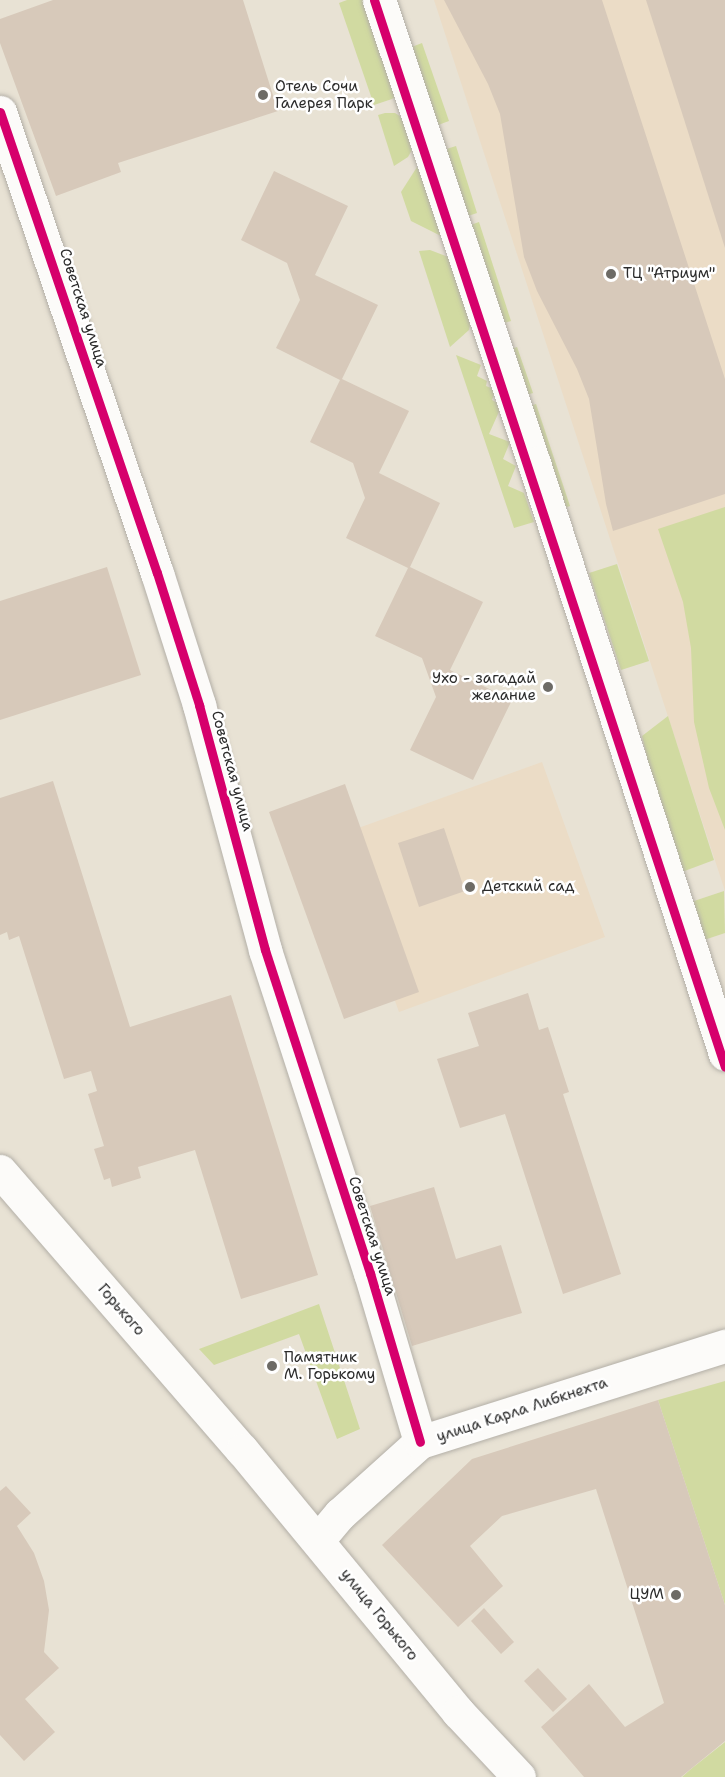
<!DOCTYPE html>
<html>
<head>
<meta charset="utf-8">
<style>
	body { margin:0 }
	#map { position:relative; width:725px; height:1777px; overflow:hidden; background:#e8e2d4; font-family:"Shantell Sans",sans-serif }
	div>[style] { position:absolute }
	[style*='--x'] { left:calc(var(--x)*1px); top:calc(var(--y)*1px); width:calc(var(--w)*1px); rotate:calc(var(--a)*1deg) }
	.built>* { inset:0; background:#ebdcc6 }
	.green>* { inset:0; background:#d1daa1 }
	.building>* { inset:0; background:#d7c9ba }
	.roads { filter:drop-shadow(0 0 2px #b3afa7) drop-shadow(0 0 2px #b3afa7) }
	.minor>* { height:33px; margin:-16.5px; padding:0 16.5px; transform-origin:16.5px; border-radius:16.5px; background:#fcfbf9 }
	.major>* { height:33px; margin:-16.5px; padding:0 16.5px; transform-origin:16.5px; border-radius:16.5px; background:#fcfbf9 }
	.cycleway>* { height:9px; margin:-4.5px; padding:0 4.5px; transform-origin:4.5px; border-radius:4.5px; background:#d6006c }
	.dots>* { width:16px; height:16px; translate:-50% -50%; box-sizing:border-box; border:3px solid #fff; border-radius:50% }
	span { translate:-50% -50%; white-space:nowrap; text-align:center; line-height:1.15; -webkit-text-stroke:5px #fff; paint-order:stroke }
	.poi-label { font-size:15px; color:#2b2b2b }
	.left { translate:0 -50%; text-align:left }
	.right { translate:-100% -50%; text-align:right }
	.street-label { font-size:15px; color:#2b2b2b }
</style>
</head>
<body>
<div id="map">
	<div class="built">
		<div style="clip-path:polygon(434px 0,725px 0,725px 891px)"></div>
		<div style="clip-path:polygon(542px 762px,605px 937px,399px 1012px,336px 836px)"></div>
	</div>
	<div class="green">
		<div style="clip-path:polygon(347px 0,365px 0,395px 97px,392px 99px,374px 105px,339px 3px)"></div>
		<div style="clip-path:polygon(422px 43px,449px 121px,430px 128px,404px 50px)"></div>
		<div style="clip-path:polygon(385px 113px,395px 113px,403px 118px,412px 150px,408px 157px,394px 166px,378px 115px)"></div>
		<div style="clip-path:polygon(456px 146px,477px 213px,459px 219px,437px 152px)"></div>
		<div style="clip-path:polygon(417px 167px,433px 199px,441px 236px,411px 221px,401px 192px)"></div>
		<div style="clip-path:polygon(479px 222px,511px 321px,494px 326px,462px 228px)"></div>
		<div style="clip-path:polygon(430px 250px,451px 258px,472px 315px,469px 330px,450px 347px,419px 251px)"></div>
		<div style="clip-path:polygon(517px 347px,533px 393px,517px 398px,502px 352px)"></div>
		<div style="clip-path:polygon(456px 355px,481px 365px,477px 376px,487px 381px,486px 386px,496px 390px,492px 400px,502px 405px,489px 434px,510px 442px,503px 459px,516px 466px,508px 486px,524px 493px,534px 522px,514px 528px)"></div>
		<div style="clip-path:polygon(536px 404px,570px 506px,555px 511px,521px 409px)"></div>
		<div style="clip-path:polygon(725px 507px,725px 830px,709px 788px,694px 722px,691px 648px,683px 602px,658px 529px)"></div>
		<div style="clip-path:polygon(617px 564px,649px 661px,621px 670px,589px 573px)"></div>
		<div style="clip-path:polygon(668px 716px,714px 860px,674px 875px,642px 736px)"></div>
		<div style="clip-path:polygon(724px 891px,725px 933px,698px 942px,685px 904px)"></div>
		<div style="clip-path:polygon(319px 1304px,360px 1429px,337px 1439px,299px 1334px,214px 1365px,199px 1349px)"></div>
		<div style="clip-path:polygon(725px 1381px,725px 1605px,658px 1400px)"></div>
		<div style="clip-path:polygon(725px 1742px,725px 1777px,682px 1777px,691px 1769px)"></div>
	</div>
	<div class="building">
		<div style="clip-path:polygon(53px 0,243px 0,278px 111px,118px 163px,121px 172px,56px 196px,0 43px,0 19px)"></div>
		<div style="clip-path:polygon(444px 0,602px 0,725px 379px,725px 494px,613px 531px,606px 504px,589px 399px,577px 369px,537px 291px,524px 257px,500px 114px,488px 84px)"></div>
		<div style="clip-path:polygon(646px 0,725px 0,725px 248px)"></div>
		<div style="clip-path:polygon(274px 171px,348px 206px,315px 275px,378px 305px,342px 379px,409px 411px,379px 473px,440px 503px,410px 567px,483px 602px,450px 670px,512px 700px,473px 780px,410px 750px,436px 697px,422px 658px,375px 636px,408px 568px,346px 538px,365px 498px,353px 463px,310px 442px,340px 380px,276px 348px,300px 300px,287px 263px,241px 240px)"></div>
		<div style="clip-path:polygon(107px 567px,141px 675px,0 720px,0 601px)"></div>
		<div style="clip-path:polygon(53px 781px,130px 1027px,231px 995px,318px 1275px,241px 1299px,195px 1150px,138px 1167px,141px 1178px,112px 1187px,110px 1178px,104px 1180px,94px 1149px,104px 1146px,88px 1094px,97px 1091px,91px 1071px,64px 1079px,19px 936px,9px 940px,7px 932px,0 935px,0 798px)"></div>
		<div style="clip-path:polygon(345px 784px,419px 992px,344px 1019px,269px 812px)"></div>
		<div style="clip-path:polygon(444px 828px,465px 891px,419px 907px,398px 843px)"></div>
		<div style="clip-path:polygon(528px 993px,539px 1030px,548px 1027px,569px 1092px,563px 1094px,621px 1274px,563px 1294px,505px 1114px,460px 1128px,437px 1059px,479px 1046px,468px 1013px)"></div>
		<div style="clip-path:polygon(434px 1187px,456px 1259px,501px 1245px,522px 1313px,412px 1346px,370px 1206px)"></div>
		<div style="clip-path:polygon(658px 1400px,725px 1605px,725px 1741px,681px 1777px,584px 1777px,541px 1727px,589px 1684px,625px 1727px,664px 1703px,596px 1489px,502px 1516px,470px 1546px,503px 1586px,458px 1627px,382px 1545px,472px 1459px)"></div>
		<div style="clip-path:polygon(6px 1486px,31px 1513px,17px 1526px,34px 1553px,44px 1581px,49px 1610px,44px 1652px,59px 1668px,25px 1699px,55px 1732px,24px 1761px,0 1735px,0 1491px)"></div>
		<div style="clip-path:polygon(484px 1608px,514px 1642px,501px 1654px,471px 1621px)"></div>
		<div style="clip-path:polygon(538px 1668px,567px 1699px,553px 1712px,524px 1681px)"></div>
	</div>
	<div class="roads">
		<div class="minor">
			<div style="--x:379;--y:0;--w:488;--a:71.5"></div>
			<div style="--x:534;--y:463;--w:621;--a:72.09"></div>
			<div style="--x:0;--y:112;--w:487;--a:71.2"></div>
			<div style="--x:157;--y:573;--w:139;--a:72.3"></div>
			<div style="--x:199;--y:705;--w:254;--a:74.9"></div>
			<div style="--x:265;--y:950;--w:340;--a:72"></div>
			<div style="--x:370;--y:1273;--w:176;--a:73.5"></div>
			<div style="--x:318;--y:1540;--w:34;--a:-50"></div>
			<div style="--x:340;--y:1514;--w:108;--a:-42"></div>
			<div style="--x:420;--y:1442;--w:320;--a:-17.5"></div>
		</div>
		<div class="major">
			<div style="--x:0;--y:1171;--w:369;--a:49.1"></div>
			<div style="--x:242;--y:1450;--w:340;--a:50.5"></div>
			<div style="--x:458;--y:1712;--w:89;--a:46.8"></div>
		</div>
	</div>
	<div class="cycleway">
		<div style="--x:374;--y:0;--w:1123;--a:71.79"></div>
		<div style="--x:0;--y:112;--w:487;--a:71.2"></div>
		<div style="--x:157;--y:573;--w:139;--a:72.3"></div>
		<div style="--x:199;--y:705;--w:254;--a:74.9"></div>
		<div style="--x:265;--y:950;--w:340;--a:72"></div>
		<div style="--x:370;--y:1273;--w:176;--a:73.5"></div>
	</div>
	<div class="dots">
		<div style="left:263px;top:95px;background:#6d6b66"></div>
		<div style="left:611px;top:274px;background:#6d6b66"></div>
		<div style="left:548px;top:687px;background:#6d6b66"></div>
		<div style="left:470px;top:887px;background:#6d6b66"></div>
		<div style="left:272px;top:1366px;background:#6d6b66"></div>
		<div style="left:676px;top:1595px;background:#6d6b66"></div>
	</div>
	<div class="poi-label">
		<span class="left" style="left:275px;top:95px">Отель Сочи<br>Галерея Парк</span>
		<span class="left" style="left:623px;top:274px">ТЦ "Атриум"</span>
		<span class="right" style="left:536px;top:687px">Ухо - загадай<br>желание</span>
		<span class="left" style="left:482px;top:887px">Детский сад</span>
		<span class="left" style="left:284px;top:1366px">Памятник<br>М. Горькому</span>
		<span class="right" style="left:664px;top:1595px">ЦУМ</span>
	</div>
	<div class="street-label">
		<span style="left:83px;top:308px;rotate:72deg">Советская улица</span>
		<span style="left:232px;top:771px;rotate:75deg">Советская улица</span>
		<span style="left:372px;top:1236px;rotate:72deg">Советская улица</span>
		<span style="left:121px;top:1310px;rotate:49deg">Горького</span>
		<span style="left:522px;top:1410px;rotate:-18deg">улица Карла Либкнехта</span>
		<span style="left:379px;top:1615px;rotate:51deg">улица Горького</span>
	</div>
</div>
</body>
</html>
